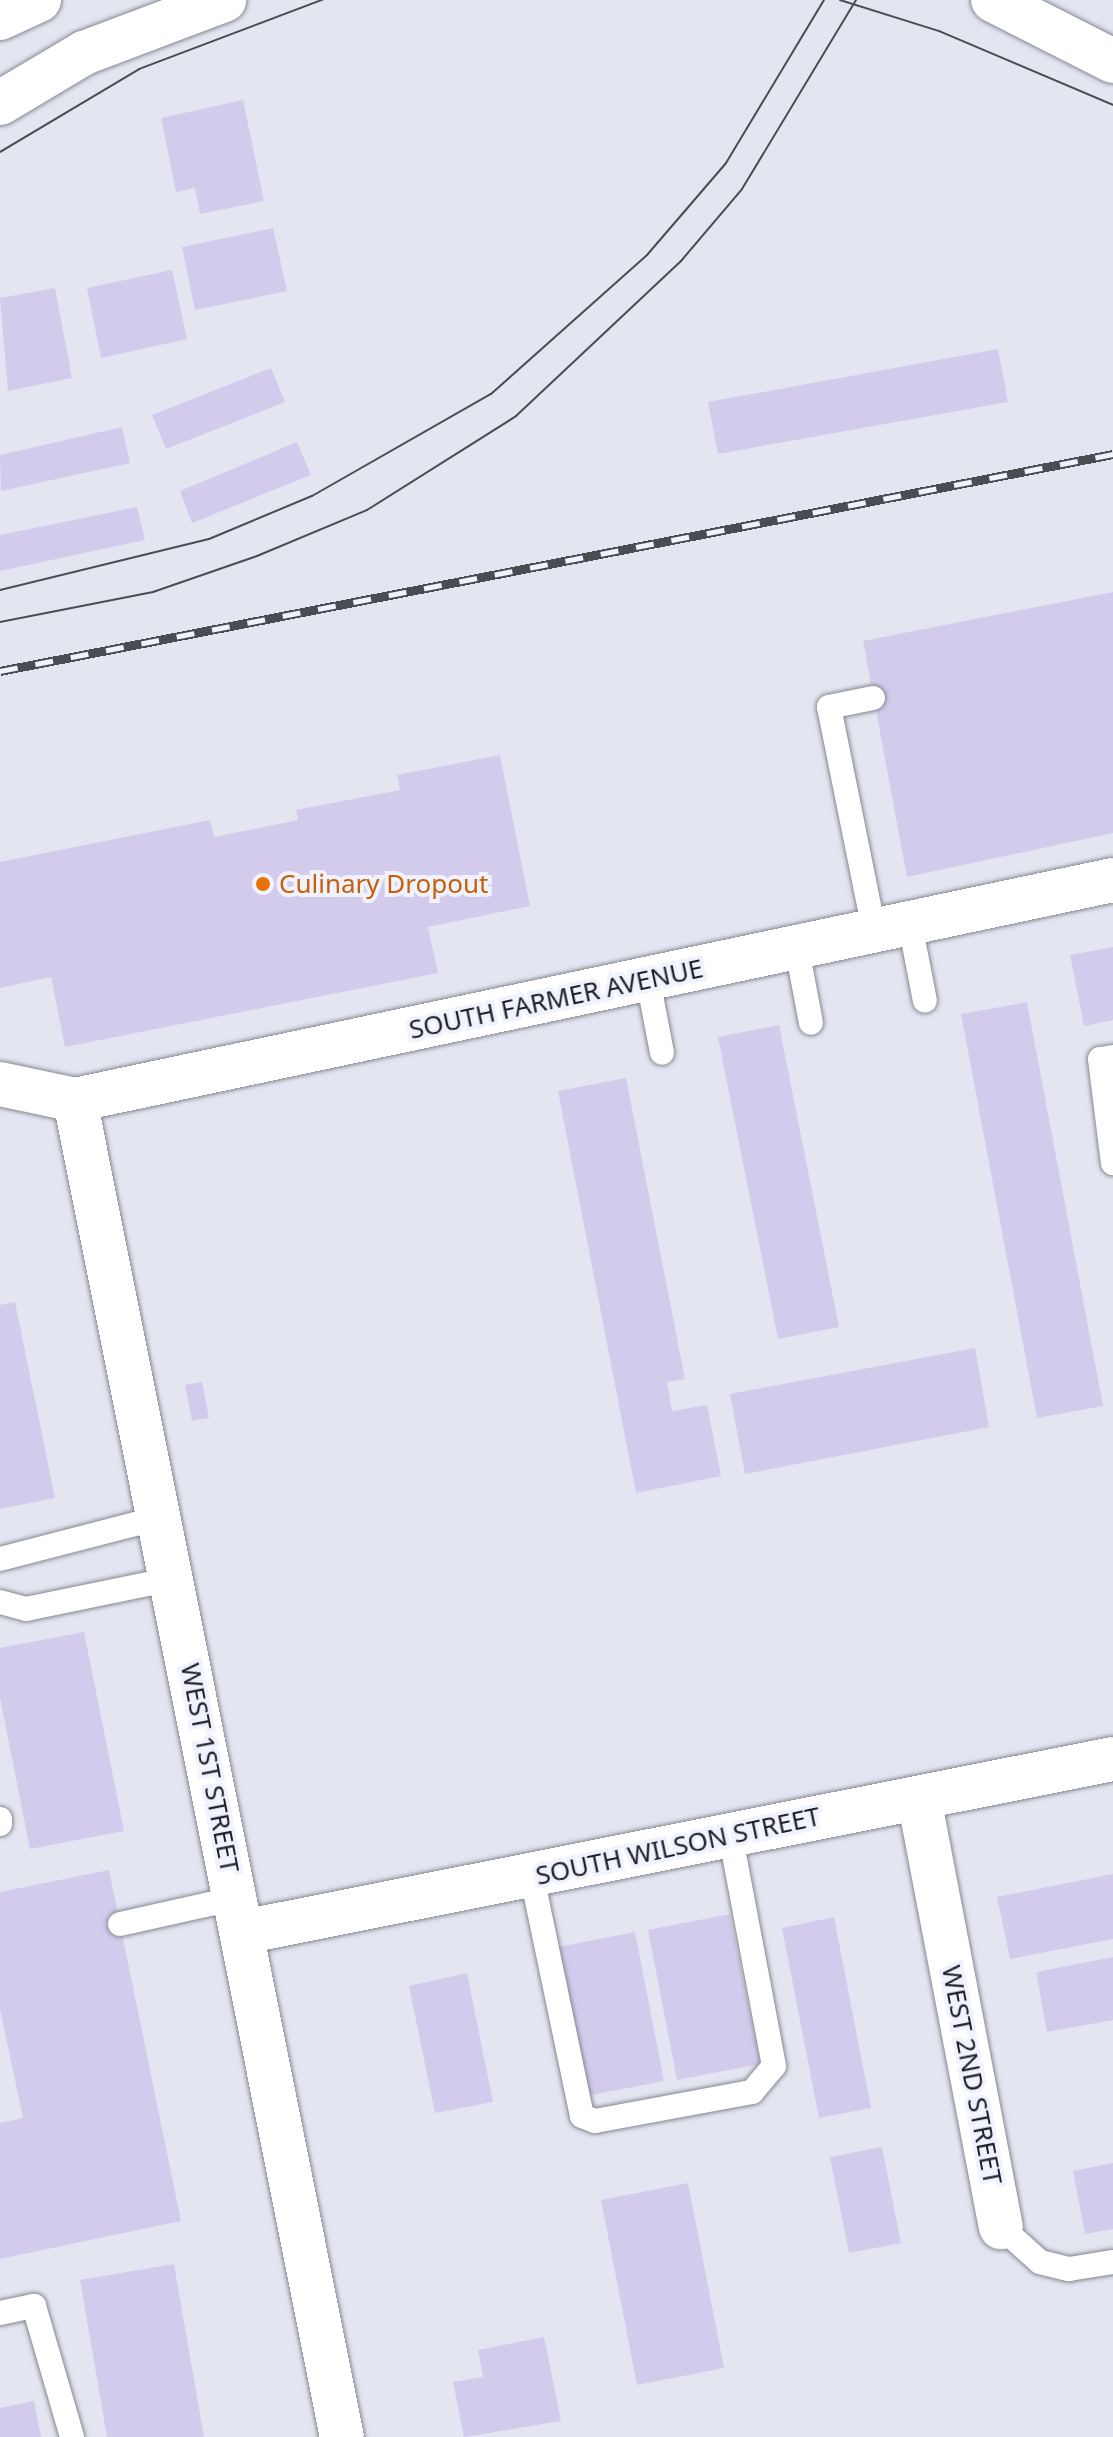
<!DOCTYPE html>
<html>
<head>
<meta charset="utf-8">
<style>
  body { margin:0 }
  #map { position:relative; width:1113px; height:2437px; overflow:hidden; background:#e3e6f1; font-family:"Noto Sans",sans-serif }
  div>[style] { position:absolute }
  .building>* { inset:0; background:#d3cbec }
  .roads { filter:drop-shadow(0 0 2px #868892) drop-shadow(0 0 2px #868892) }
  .lane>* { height:24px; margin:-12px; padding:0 12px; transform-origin:12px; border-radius:12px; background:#fff }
  .street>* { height:44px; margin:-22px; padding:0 22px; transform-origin:22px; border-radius:22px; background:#fff }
  .secondary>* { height:44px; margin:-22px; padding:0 22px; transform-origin:22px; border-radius:22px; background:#fff }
  .tram>* { height:2px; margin:-1px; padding:0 1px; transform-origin:1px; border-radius:1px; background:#4b4c52 }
  .rail>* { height:9px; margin-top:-4.5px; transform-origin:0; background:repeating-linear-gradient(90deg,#f0f3ff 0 18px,#4b4c52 0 36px); box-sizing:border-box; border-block:2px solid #4b4c52 }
  .dots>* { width:22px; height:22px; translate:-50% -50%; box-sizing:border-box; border:4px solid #f0f3ff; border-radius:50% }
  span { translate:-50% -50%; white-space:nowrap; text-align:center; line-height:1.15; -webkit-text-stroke:8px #f0f3ff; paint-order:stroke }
  .food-label { font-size:26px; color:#c56008 }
  .left { translate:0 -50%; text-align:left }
  .street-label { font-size:26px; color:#1e1f23 }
</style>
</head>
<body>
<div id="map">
  <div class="building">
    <i style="clip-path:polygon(243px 100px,264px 201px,200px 214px,195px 188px,176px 192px,161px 118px)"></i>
    <i style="clip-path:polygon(273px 228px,287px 291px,195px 310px,182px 247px)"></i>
    <i style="clip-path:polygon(172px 270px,187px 339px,101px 358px,87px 288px)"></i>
    <i style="clip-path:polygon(55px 288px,72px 378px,8px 391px,0 298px)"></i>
    <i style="clip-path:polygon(998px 349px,1008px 402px,718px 454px,708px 402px)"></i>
    <i style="clip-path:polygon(271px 368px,285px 402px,166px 449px,152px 415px)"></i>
    <i style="clip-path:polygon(122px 427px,130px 463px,1px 491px,0 455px)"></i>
    <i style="clip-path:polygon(297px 442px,311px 475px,192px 523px,180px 491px)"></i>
    <i style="clip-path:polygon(137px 507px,145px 540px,0 571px,0 535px)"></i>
    <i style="clip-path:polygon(1113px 592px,1113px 833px,907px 877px,863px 641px)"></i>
    <i style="clip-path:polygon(500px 755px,530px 906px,428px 927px,438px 973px,65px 1047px,51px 977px,0 988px,0 862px,210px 820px,214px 837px,298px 820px,296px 810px,400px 790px,397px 775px)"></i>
    <i style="clip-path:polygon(1113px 947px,1113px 1020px,1084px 1026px,1070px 955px)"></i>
    <i style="clip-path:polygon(1027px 1002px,1103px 1406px,1037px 1418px,961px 1014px)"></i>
    <i style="clip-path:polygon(779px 1025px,839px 1327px,778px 1339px,718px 1037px)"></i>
    <i style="clip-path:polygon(626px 1078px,685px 1379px,667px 1382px,672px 1411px,707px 1405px,721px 1476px,636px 1493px,558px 1091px)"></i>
    <i style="clip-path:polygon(15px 1302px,55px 1498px,0 1509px,0 1305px)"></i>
    <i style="clip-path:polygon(975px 1348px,989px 1427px,745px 1474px,730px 1394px)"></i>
    <i style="clip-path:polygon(202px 1382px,209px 1418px,192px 1421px,185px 1385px)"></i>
    <i style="clip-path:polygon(84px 1632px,124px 1831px,30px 1849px,0 1698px,0 1648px)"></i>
    <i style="clip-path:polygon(109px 1870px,181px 2221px,0 2259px,0 2123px,23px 2118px,0 2009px,0 1892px)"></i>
    <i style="clip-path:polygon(1113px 1874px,1113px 1939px,1010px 1959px,997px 1897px)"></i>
    <i style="clip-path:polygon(730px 1914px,760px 2064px,677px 2080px,648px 1930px)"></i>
    <i style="clip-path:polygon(834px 1917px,871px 2108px,819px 2118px,782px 1928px)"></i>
    <i style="clip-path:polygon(635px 1932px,664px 2081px,581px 2097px,553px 1948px)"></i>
    <i style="clip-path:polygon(1113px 1957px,1113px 2020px,1047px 2032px,1036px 1972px)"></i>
    <i style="clip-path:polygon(467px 1973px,493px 2102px,435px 2113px,409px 1986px)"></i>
    <i style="clip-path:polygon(882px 2147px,901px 2243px,849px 2253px,830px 2157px)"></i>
    <i style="clip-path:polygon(1113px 2163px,1113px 2229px,1085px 2234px,1073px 2171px)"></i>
    <i style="clip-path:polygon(688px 2183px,724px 2368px,637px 2385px,601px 2200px)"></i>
    <i style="clip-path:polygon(174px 2264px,204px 2437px,107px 2437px,80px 2280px)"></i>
    <i style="clip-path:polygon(544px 2337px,561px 2421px,464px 2437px,453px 2382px,483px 2377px,478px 2350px)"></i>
    <i style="clip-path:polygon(34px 2401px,41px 2437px,0 2437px,0 2408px)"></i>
  </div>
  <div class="roads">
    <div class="lane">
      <i style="left:873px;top:698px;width:45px;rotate:168.4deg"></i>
      <i style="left:829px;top:707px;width:228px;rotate:78.6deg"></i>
      <i style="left:910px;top:924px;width:78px;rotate:79deg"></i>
      <i style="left:797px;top:949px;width:75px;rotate:79.3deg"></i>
      <i style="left:648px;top:980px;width:74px;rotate:79.1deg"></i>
      <i style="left:1113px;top:1057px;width:13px;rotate:171deg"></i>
      <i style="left:1100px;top:1059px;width:105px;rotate:82.9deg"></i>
      <i style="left:0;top:1559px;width:164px;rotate:-14.5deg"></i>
      <i style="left:0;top:1602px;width:27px;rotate:15deg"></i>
      <i style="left:26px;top:1609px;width:149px;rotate:-11.6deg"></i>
      <i style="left:0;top:1819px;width:5px;rotate:90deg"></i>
      <i style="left:532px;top:1877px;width:244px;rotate:78.2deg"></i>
      <i style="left:582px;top:2116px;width:14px;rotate:21deg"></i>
      <i style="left:595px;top:2121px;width:160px;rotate:-10.5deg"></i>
      <i style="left:752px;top:2092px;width:34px;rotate:-50deg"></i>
      <i style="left:774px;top:2066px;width:236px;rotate:-100.7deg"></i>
      <i style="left:120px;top:1924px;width:119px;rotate:-12.6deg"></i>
      <i style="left:1001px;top:2227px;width:52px;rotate:41.9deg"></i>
      <i style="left:1040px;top:2262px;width:30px;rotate:14deg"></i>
      <i style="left:1069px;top:2269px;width:45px;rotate:-9deg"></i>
      <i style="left:0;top:2313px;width:35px;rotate:-12deg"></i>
      <i style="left:34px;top:2306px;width:136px;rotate:73.8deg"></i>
    </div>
    <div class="street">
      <i style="left:75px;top:1100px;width:1061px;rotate:-11.97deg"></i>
      <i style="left:919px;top:1798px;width:437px;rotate:79.2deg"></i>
      <i style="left:243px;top:1932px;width:887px;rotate:-11.25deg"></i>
    </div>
    <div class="secondary">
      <i style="left:993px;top:0;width:135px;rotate:26.9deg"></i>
      <i style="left:0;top:18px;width:43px;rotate:-24.8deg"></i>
      <i style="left:0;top:103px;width:98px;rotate:-30.8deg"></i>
      <i style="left:84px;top:53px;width:150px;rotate:-20.7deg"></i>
      <i style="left:0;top:1084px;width:77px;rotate:12deg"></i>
      <i style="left:75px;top:1100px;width:1363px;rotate:78.71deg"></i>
    </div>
  </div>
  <div class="tram">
    <i style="left:840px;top:0;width:104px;rotate:17.4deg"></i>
    <i style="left:939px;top:31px;width:189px;rotate:23deg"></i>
    <i style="left:0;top:152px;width:162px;rotate:-30.8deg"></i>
    <i style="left:139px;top:69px;width:196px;rotate:-20.7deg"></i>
    <i style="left:0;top:590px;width:215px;rotate:-13.7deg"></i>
    <i style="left:209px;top:539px;width:112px;rotate:-22.7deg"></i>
    <i style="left:312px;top:496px;width:206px;rotate:-29.7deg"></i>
    <i style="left:491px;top:394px;width:209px;rotate:-41.7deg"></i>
    <i style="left:647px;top:255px;width:121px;rotate:-49.3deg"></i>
    <i style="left:726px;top:163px;width:190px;rotate:-59deg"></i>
    <i style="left:0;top:622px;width:156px;rotate:-11.1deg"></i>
    <i style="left:153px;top:592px;width:110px;rotate:-19.1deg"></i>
    <i style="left:257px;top:556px;width:119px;rotate:-22.7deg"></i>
    <i style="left:367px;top:510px;width:176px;rotate:-32.2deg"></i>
    <i style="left:516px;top:416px;width:226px;rotate:-43.2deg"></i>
    <i style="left:681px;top:261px;width:94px;rotate:-49.7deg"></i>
    <i style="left:742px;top:189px;width:221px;rotate:-58.9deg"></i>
  </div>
  <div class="rail">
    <i style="left:0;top:671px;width:1134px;rotate:-11.03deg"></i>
  </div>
  <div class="dots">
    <i style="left:263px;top:884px;background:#e8710a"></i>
  </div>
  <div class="food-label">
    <span class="left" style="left:279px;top:884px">Culinary Dropout</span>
  </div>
  <div class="street-label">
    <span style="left:556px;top:999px;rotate:-12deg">SOUTH FARMER AVENUE</span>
    <span style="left:210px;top:1768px;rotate:79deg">WEST 1ST STREET</span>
    <span style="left:678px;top:1846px;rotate:-12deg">SOUTH WILSON STREET</span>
    <span style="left:972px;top:2075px;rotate:79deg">WEST 2ND STREET</span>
  </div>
</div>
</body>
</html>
